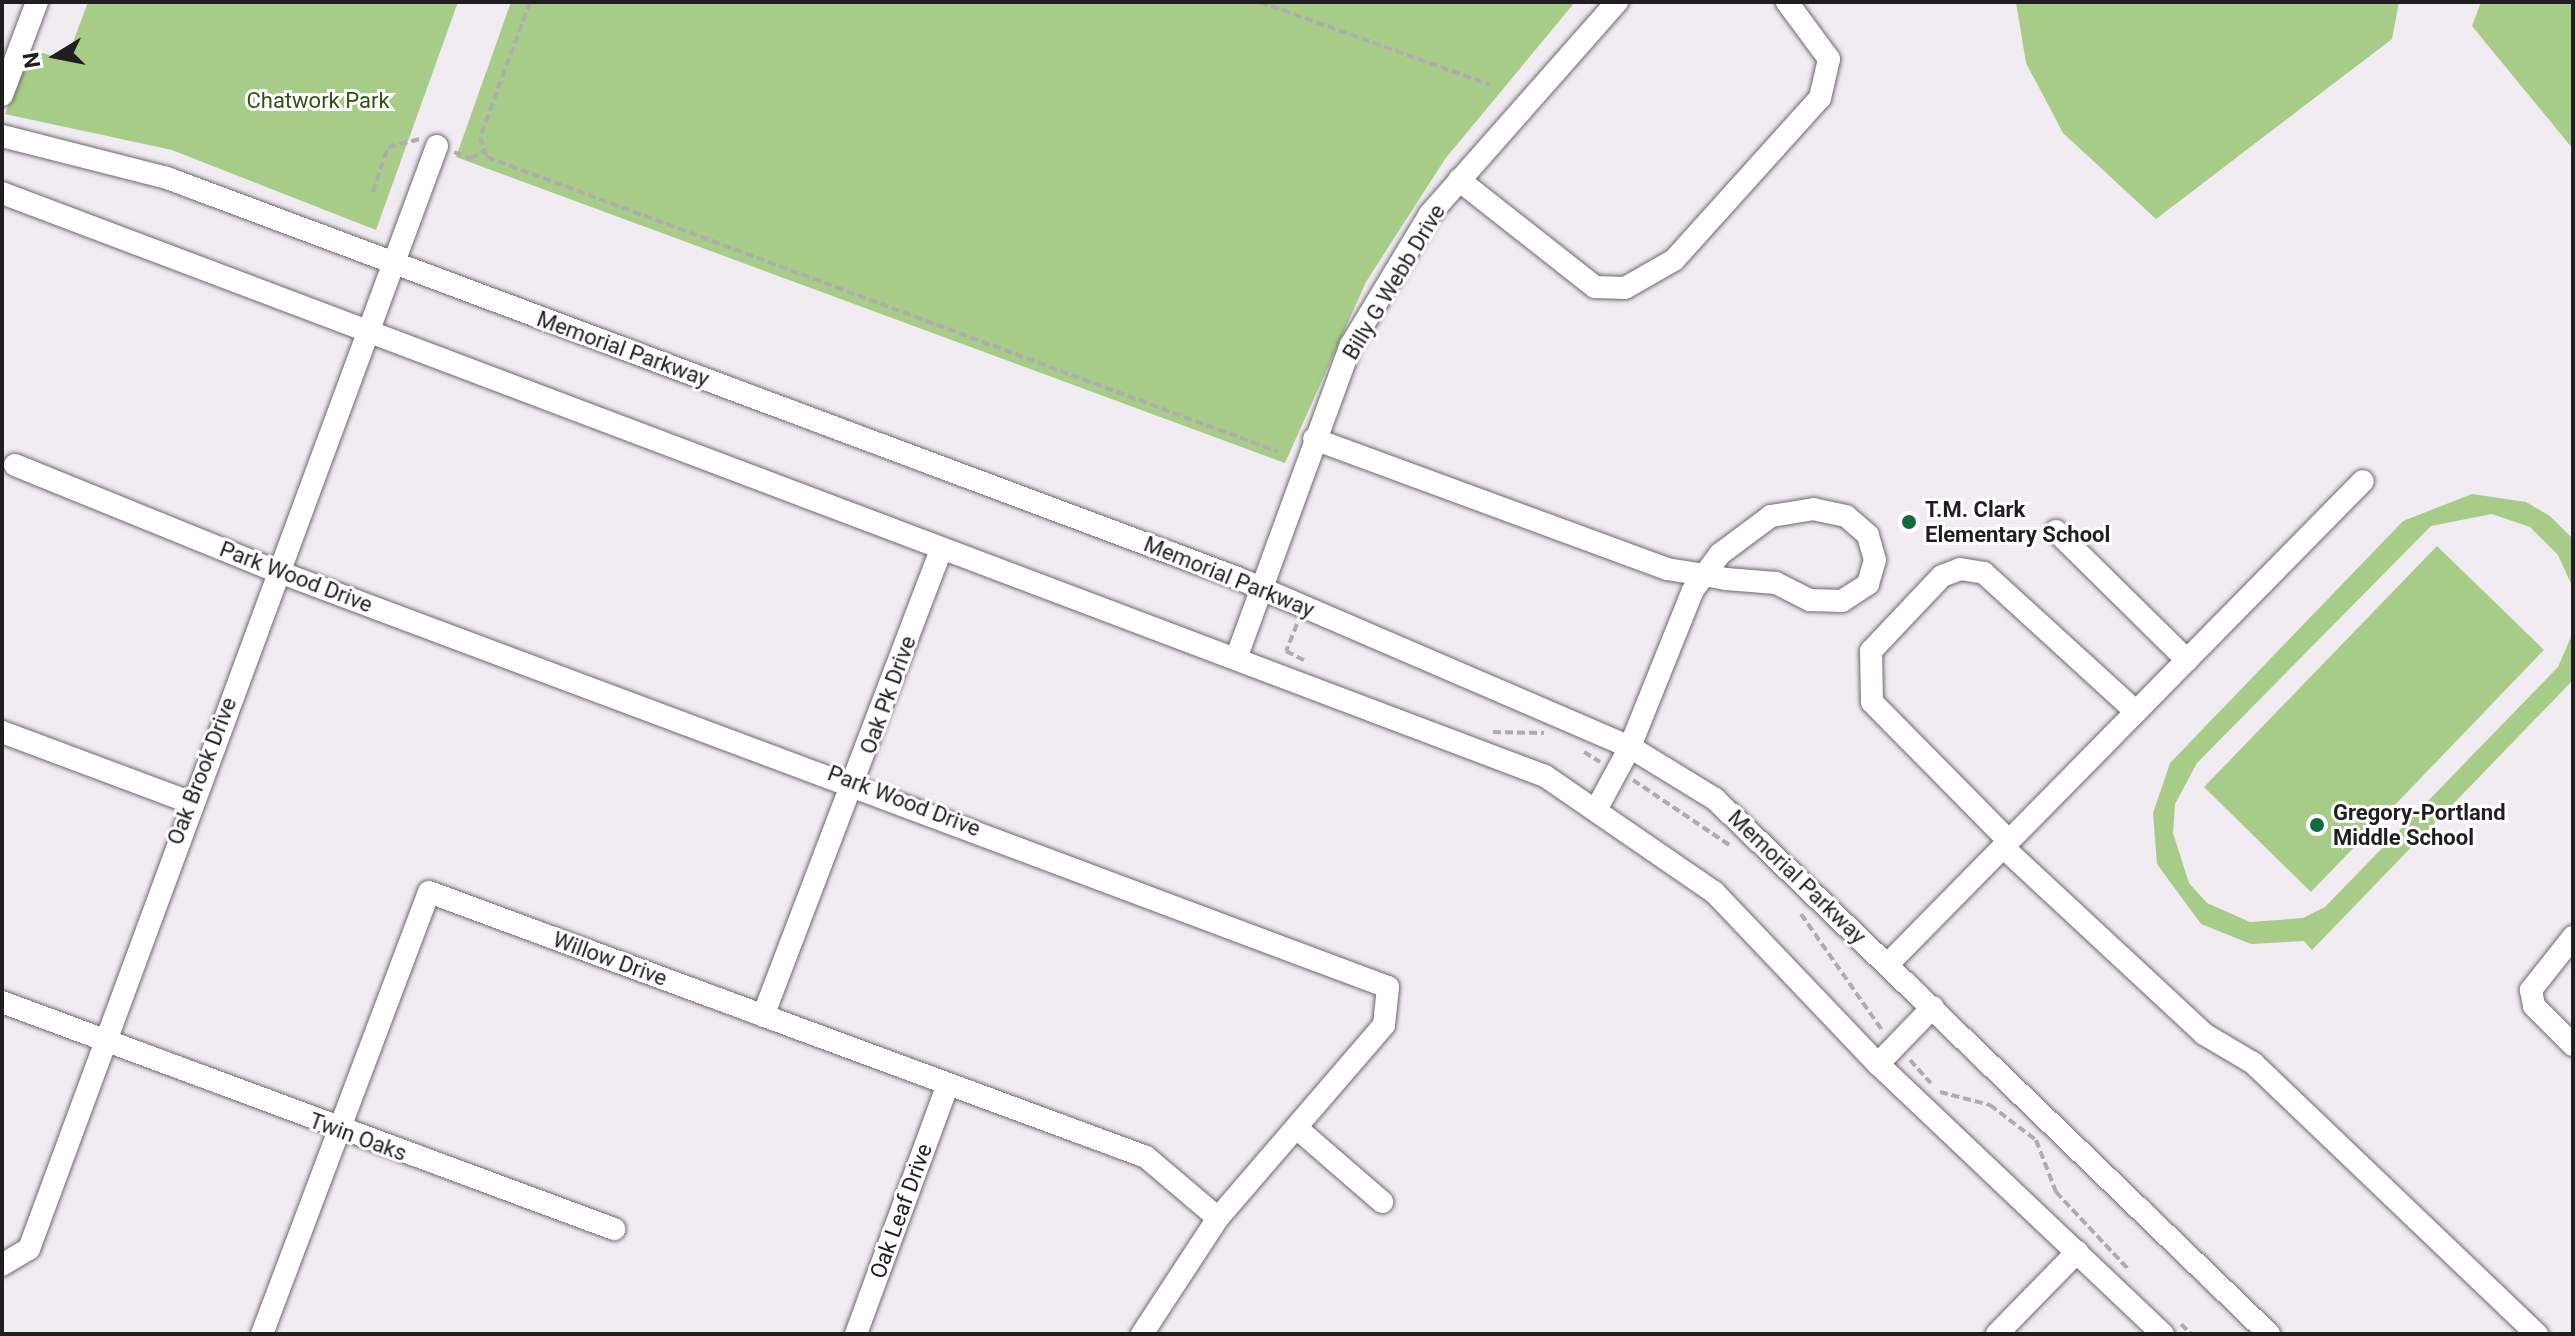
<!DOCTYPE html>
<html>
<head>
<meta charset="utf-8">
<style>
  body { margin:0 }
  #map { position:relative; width:2575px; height:1336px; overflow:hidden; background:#f1ebf2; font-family:Roboto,sans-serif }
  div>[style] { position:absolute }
  .green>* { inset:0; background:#a7cc87 }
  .path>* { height:4px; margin-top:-2px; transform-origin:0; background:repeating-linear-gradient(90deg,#afabb0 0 8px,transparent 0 12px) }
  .roads { filter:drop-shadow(0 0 2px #6d696e) drop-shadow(0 0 2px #6d696e) }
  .minor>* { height:22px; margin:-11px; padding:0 11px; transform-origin:11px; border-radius:11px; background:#fff }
  .dots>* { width:22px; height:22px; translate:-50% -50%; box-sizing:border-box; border:4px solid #fff; border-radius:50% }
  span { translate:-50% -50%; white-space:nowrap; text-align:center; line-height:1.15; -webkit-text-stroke:6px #fff; paint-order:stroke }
  .park-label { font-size:22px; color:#345013 }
  .street-label { font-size:22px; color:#201e21 }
  .poi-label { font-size:22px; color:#201e21; font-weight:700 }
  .left { translate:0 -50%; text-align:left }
  .frame { position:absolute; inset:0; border:4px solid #201e21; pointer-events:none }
  .north { position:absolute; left:16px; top:16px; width:80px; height:80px; -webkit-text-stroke:6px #fff; paint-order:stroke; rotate:260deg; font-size:22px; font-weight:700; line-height:32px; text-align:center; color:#201e21 }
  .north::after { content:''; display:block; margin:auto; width:28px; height:36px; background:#201e21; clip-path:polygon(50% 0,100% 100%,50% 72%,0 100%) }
</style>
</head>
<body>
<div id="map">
  <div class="green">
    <i style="clip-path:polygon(88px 2px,458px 2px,376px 230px,172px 150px,5px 114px,30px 48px,66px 61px)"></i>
    <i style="clip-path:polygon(511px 2px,1575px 2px,1445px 159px,1366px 282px,1285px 463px,456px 157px)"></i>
    <i style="clip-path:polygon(2016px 2px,2399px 2px,2392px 39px,2156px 219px,2063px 133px,2026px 63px)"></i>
    <i style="clip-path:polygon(2481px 2px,2573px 2px,2573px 149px,2472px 26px)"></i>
    <i style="clip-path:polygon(2472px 494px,2526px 502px,2550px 516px,2573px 539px,2573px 588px,2558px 555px,2530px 527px,2492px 514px,2431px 526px,2197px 763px,2175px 804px,2173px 833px,2189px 883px,2207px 903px,2250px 922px,2303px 918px,2325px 907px,2558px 667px,2573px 632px,2573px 680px,2312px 950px,2304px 941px,2251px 944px,2201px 924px,2157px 864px,2153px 813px,2170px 763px,2403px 521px)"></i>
    <i style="clip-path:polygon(2437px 546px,2544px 650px,2311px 892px,2204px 787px)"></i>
  </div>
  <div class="path">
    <i style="left:530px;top:2px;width:144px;rotate:110.3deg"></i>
    <i style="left:480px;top:137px;width:21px;rotate:71deg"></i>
    <i style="left:487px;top:157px;width:844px;rotate:20.45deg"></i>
    <i style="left:1260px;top:2px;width:245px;rotate:19.8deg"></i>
    <i style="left:454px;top:152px;width:17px;rotate:21deg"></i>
    <i style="left:470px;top:158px;width:17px;rotate:-25deg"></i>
    <i style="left:373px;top:192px;width:47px;rotate:-71.6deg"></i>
    <i style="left:388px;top:147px;width:33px;rotate:-14deg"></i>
    <i style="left:1297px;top:624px;width:29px;rotate:112deg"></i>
    <i style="left:1286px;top:651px;width:22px;rotate:27deg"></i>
    <i style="left:1493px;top:732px;width:51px;rotate:1.1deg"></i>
    <i style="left:1584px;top:752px;width:19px;rotate:32deg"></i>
    <i style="left:1633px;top:780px;width:118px;rotate:34deg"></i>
    <i style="left:1801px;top:914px;width:141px;rotate:55.1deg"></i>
    <i style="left:1910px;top:1060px;width:31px;rotate:48deg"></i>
    <i style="left:1940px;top:1092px;width:52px;rotate:14.6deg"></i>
    <i style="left:1990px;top:1105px;width:58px;rotate:37.3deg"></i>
    <i style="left:2036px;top:1140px;width:56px;rotate:69deg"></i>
    <i style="left:2056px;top:1192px;width:105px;rotate:46.9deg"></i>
    <i style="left:2181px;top:1324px;width:14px;rotate:45deg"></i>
  </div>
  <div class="roads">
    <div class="minor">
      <i style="left:2px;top:95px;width:99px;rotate:-69.4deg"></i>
      <i style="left:2px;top:136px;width:170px;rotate:14.3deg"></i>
      <i style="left:167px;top:178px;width:1140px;rotate:20.49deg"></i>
      <i style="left:1235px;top:577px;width:430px;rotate:23.3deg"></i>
      <i style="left:1630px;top:747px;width:100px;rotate:31.5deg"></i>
      <i style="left:1715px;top:799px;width:770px;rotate:44deg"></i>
      <i style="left:1459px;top:180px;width:173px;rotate:38.2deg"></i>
      <i style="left:1595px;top:287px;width:30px;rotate:2deg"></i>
      <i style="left:1625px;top:288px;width:56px;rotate:-29.7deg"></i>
      <i style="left:1674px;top:260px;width:218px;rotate:-48deg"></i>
      <i style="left:1820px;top:98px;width:40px;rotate:-77deg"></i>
      <i style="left:1829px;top:59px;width:71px;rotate:-126.4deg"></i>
      <i style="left:2px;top:193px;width:1649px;rotate:20.7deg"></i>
      <i style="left:1545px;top:776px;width:205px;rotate:34.5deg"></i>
      <i style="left:1714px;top:892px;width:238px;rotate:46.4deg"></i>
      <i style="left:1878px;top:1064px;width:393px;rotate:43.5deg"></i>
      <i style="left:1314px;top:439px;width:376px;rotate:20.2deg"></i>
      <i style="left:1667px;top:569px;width:37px;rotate:9deg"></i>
      <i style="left:1704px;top:575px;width:22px;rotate:10deg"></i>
      <i style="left:1726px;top:579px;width:50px;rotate:4.6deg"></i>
      <i style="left:1776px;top:583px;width:38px;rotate:27deg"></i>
      <i style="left:1810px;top:600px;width:32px;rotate:2deg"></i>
      <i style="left:1842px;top:601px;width:31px;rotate:-33deg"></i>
      <i style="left:1868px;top:584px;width:25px;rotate:-74deg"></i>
      <i style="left:1875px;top:560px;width:26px;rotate:-106deg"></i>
      <i style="left:1868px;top:535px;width:29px;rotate:-139deg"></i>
      <i style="left:1846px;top:516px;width:33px;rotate:-168deg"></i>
      <i style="left:1814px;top:509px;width:44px;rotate:170.8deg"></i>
      <i style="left:1771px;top:516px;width:64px;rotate:143.3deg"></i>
      <i style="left:1720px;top:554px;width:26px;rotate:127deg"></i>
      <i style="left:1704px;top:575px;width:19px;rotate:126deg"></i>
      <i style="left:1693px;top:590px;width:169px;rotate:111.9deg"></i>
      <i style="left:1630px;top:747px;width:69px;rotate:118.4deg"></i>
      <i style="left:15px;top:465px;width:285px;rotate:22.1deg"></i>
      <i style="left:279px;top:572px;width:1184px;rotate:20.52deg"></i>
      <i style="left:1388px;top:987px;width:38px;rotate:96deg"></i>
      <i style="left:1384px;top:1025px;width:255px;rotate:130.7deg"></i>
      <i style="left:1218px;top:1218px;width:139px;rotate:123.2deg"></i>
      <i style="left:2056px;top:531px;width:184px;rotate:44.6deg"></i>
      <i style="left:1237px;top:656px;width:331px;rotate:-69.9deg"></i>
      <i style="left:1351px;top:345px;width:153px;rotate:-58.9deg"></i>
      <i style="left:1430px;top:214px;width:283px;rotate:-48.6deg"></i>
      <i style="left:2px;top:732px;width:200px;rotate:20.5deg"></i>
      <i style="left:2009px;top:841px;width:195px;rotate:-134.6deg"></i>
      <i style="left:1872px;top:702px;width:51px;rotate:-91.1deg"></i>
      <i style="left:1871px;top:651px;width:103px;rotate:-46.6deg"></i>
      <i style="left:1942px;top:576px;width:19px;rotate:-21deg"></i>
      <i style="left:1960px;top:569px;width:24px;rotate:9deg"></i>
      <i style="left:1984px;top:573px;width:206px;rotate:42.4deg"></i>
      <i style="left:2003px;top:847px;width:275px;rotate:42.9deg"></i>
      <i style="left:2204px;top:1034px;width:57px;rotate:30.6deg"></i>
      <i style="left:2253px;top:1063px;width:393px;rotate:43.7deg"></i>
      <i style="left:2573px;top:937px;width:68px;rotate:128.4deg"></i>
      <i style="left:2531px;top:990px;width:16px;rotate:79deg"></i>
      <i style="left:2534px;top:1006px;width:55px;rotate:45deg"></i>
      <i style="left:1888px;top:964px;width:677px;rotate:-45.48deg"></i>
      <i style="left:2px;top:1002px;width:653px;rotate:20.35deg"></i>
      <i style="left:763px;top:1016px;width:498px;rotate:-69.1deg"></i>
      <i style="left:1878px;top:1064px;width:79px;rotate:-46deg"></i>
      <i style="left:1299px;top:1130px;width:110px;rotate:40.9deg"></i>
      <i style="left:2px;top:1265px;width:31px;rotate:-31deg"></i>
      <i style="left:29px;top:1249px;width:1176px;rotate:-69.7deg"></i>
      <i style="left:262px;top:1334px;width:472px;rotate:-69.3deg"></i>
      <i style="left:429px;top:892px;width:764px;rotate:20.28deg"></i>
      <i style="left:1146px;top:1157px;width:94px;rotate:40.3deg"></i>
      <i style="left:856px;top:1334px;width:263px;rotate:-69.8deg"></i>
      <i style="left:1997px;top:1334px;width:115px;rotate:-45.7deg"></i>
    </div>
  </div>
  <div class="dots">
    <i style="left:1909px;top:522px;background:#136a3d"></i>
    <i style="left:2317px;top:825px;background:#136a3d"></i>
  </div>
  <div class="park-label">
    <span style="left:318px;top:101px">Chatwork Park</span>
  </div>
  <div class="street-label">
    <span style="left:1394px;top:282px;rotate:-59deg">Billy G Webb Drive</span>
    <span style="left:623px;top:349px;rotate:20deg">Memorial Parkway</span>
    <span style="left:296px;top:577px;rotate:21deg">Park Wood Drive</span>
    <span style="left:1229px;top:577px;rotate:22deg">Memorial Parkway</span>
    <span style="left:888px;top:695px;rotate:-70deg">Oak Pk Drive</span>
    <span style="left:202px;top:771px;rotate:-69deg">Oak Brook Drive</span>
    <span style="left:904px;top:801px;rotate:21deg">Park Wood Drive</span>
    <span style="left:1797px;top:877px;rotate:44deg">Memorial Parkway</span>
    <span style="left:610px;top:959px;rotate:20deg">Willow Drive</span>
    <span style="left:358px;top:1137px;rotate:20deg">Twin Oaks</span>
    <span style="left:901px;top:1211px;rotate:-70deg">Oak Leaf Drive</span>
  </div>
  <div class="poi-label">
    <span class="left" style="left:1925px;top:522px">T.M. Clark<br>Elementary School</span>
    <span class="left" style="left:2333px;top:825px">Gregory-Portland<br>Middle School</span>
  </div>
  <div class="frame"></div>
  <div class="north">N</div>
</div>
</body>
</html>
